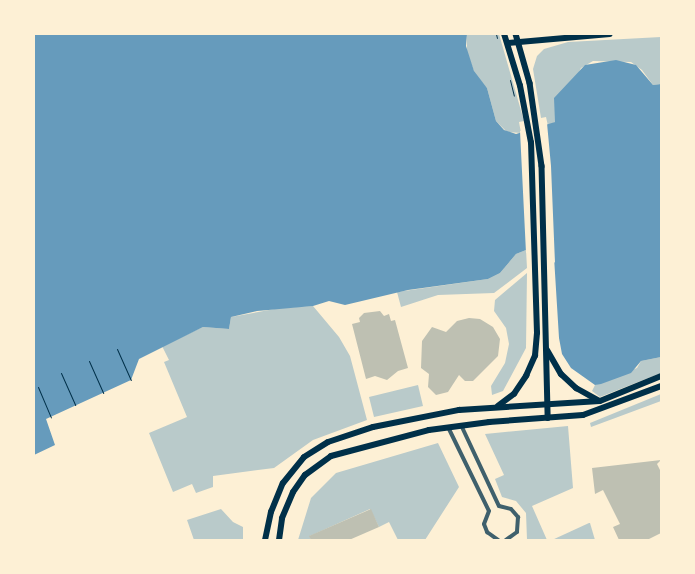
<!DOCTYPE html>
<html>
<head>
<meta charset="utf-8">
<style>
  body { margin:0 }
  #map { position:relative; width:695px; height:574px; overflow:hidden; background:#fdf0d5; font-family:"Fira Sans",sans-serif }
  div>[style] { position:absolute }
  .green>* { inset:0; background:#b9caca }
  .water>* { inset:0; background:#669bbc }
  .pier>* { inset:0; background:#fdf0d5 }
  .building>* { inset:0; background:#bec0b2 }
  .path>* { height:1px; margin:-0.5px; padding:0 0.5px; transform-origin:0.5px; border-radius:0.5px; background:#003049 }
  .minor>* { height:4px; margin:-2px; padding:0 2px; transform-origin:2px; border-radius:2px; background:#3f606c }
  .secondary>* { height:5.5px; margin:-2.75px; padding:0 2.75px; transform-origin:2.75px; border-radius:2.75px; background:#003049 }
  .primary>* { height:6px; margin:-3px; padding:0 3px; transform-origin:3px; border-radius:3px; background:#003049 }
  span { translate:-50% -50%; white-space:nowrap; text-align:center; line-height:1.15; -webkit-text-stroke:5px #fdf0d5; paint-order:stroke }
  .frame { position:absolute; inset:0; border:35px solid #fdf0d5; pointer-events:none }
</style>
</head>
<body>
<div id="map">
  <div class="green">
    <i style="clip-path:polygon(467px 34px,499px 34px,524px 121px,519px 122px,521px 133px,507px 132px,496px 121px,487px 88px,475px 74px,467px 52px)"></i>
    <i style="clip-path:polygon(661px 37px,661px 84px,653px 85px,642px 70px,631px 62px,593px 61px,581px 68px,555px 122px,548px 126px,546px 117px,541px 118px,533px 69px,537px 56px,544px 49px,568px 42px)"></i>
    <i style="clip-path:polygon(526px 250px,527px 268px,494px 293px,438px 295px,401px 307px,397px 292px,488px 279px,500px 273px,516px 254px)"></i>
    <i style="clip-path:polygon(527px 273px,526px 348px,503px 391px,492px 395px,491px 386px,505px 363px,509px 344px,506px 328px,494px 311px,495px 300px)"></i>
    <i style="clip-path:polygon(313px 306px,339px 337px,350px 356px,367px 420px,313px 440px,274px 468px,213px 476px,213px 487px,196px 493px,192px 484px,173px 492px,149px 433px,187px 417px,164px 362px,169px 360px,162px 346px,203px 327px,229px 329px,231px 317px,280px 308px)"></i>
    <i style="clip-path:polygon(661px 357px,661px 373px,600px 397px,592px 391px,595px 385px,637px 368px,641px 361px)"></i>
    <i style="clip-path:polygon(418px 385px,423px 406px,374px 417px,369px 397px)"></i>
    <i style="clip-path:polygon(661px 394px,661px 401px,591px 427px,590px 423px)"></i>
    <i style="clip-path:polygon(568px 426px,573px 488px,532px 506px,547px 540px,527px 540px,526px 513px,516px 501px,502px 497px,495px 479px,504px 475px,485px 434px)"></i>
    <i style="clip-path:polygon(438px 443px,459px 487px,425px 540px,398px 540px,389px 522px,379px 527px,370px 509px,310px 536px,311px 540px,298px 540px,311px 498px,336px 473px)"></i>
    <i style="clip-path:polygon(221px 509px,233px 522px,243px 527px,243px 540px,194px 540px,187px 520px)"></i>
    <i style="clip-path:polygon(590px 523px,595px 540px,552px 540px,589px 523px)"></i>
  </div>
  <div class="water">
    <i style="clip-path:polygon(34px 34px,467px 34px,466px 46px,474px 71px,487px 88px,496px 121px,504px 130px,516px 134px,555px 122px,554px 98px,585px 65px,616px 60px,636px 65px,653px 85px,661px 84px,661px 357px,641px 361px,631px 373px,601px 384px,595px 385px,571px 368px,562px 354px,559px 338px,554px 257px,526px 250px,516px 254px,500px 273px,488px 279px,408px 290px,345px 305px,329px 301px,313px 306px,257px 311px,231px 317px,229px 329px,203px 327px,139px 359px,131px 380px,46px 419px,55px 445px,34px 455px)"></i>
  </div>
  <div class="pier">
    <i style="clip-path:polygon(547px 123px,551px 166px,555px 263px,550px 257px,526px 253px,520px 131px)"></i>
  </div>
  <div class="building">
    <i style="clip-path:polygon(380px 311px,384px 316px,389px 314px,391px 321px,395px 320px,408px 368px,398px 371px,387px 380px,375px 376px,366px 379px,352px 324px,360px 322px,359px 318px,364px 313px)"></i>
    <i style="clip-path:polygon(469px 318px,480px 319px,493px 327px,500px 339px,498px 356px,473px 381px,465px 381px,459px 375px,448px 392px,436px 395px,428px 387px,429px 374px,421px 368px,422px 341px,432px 327px,446px 332px,457px 321px)"></i>
    <i style="clip-path:polygon(661px 460px,657px 464px,661px 472px,661px 533px,647px 540px,619px 540px,613px 527px,620px 524px,603px 490px,595px 494px,592px 468px)"></i>
    <i style="clip-path:polygon(371px 509px,379px 527px,349px 540px,311px 540px,309px 536px)"></i>
  </div>
  <div class="path">
    <i style="left:496px;top:34px;width:4px;rotate:76deg"></i>
    <i style="left:510px;top:80px;width:16px;rotate:76deg"></i>
    <i style="left:117px;top:349px;width:34px;rotate:66deg"></i>
    <i style="left:89px;top:361px;width:35px;rotate:66deg"></i>
    <i style="left:61px;top:373px;width:35px;rotate:66deg"></i>
    <i style="left:38px;top:387px;width:33px;rotate:67deg"></i>
  </div>
  <div class="minor">
    <i style="left:461px;top:425px;width:89px;rotate:64.9deg"></i>
    <i style="left:499px;top:506px;width:12px;rotate:14deg"></i>
    <i style="left:511px;top:509px;width:11px;rotate:49deg"></i>
    <i style="left:518px;top:517px;width:15px;rotate:94deg"></i>
    <i style="left:517px;top:532px;width:14px;rotate:144deg"></i>
    <i style="left:448px;top:427px;width:93px;rotate:64deg"></i>
    <i style="left:489px;top:511px;width:14px;rotate:111deg"></i>
    <i style="left:484px;top:524px;width:9px;rotate:69deg"></i>
    <i style="left:487px;top:532px;width:14px;rotate:36deg"></i>
  </div>
  <div class="secondary">
    <i style="left:516px;top:34px;width:51px;rotate:74.1deg"></i>
    <i style="left:530px;top:83px;width:84px;rotate:81.8deg"></i>
    <i style="left:542px;top:166px;width:252px;rotate:88.6deg"></i>
    <i style="left:508px;top:43px;width:102px;rotate:-5deg"></i>
    <i style="left:498px;top:406px;width:20px;rotate:-37deg"></i>
    <i style="left:514px;top:394px;width:22px;rotate:-56deg"></i>
    <i style="left:526px;top:376px;width:22px;rotate:-66deg"></i>
    <i style="left:535px;top:356px;width:23px;rotate:-85deg"></i>
    <i style="left:537px;top:333px;width:190px;rotate:-91.8deg"></i>
    <i style="left:531px;top:143px;width:58px;rotate:-100.9deg"></i>
    <i style="left:520px;top:86px;width:54px;rotate:-107.1deg"></i>
  </div>
  <div class="primary">
    <i style="left:547px;top:350px;width:28px;rotate:60deg"></i>
    <i style="left:561px;top:374px;width:21px;rotate:43deg"></i>
    <i style="left:576px;top:388px;width:26px;rotate:29deg"></i>
    <i style="left:265px;top:540px;width:29px;rotate:-78deg"></i>
    <i style="left:271px;top:512px;width:31px;rotate:-68deg"></i>
    <i style="left:283px;top:483px;width:33px;rotate:-51deg"></i>
    <i style="left:304px;top:457px;width:28px;rotate:-32deg"></i>
    <i style="left:328px;top:442px;width:47px;rotate:-18.4deg"></i>
    <i style="left:373px;top:427px;width:88px;rotate:-11.2deg"></i>
    <i style="left:459px;top:410px;width:141px;rotate:-3.7deg"></i>
    <i style="left:600px;top:401px;width:66px;rotate:-22.3deg"></i>
    <i style="left:279px;top:540px;width:22px;rotate:-82deg"></i>
    <i style="left:282px;top:518px;width:28px;rotate:-67deg"></i>
    <i style="left:293px;top:492px;width:21px;rotate:-55deg"></i>
    <i style="left:305px;top:475px;width:32px;rotate:-36deg"></i>
    <i style="left:331px;top:456px;width:101px;rotate:-14.9deg"></i>
    <i style="left:429px;top:430px;width:61px;rotate:-7.6deg"></i>
    <i style="left:489px;top:422px;width:94px;rotate:-4.3deg"></i>
    <i style="left:583px;top:415px;width:83px;rotate:-20.4deg"></i>
  </div>
  <div class="frame"></div>
</div>
</body>
</html>
